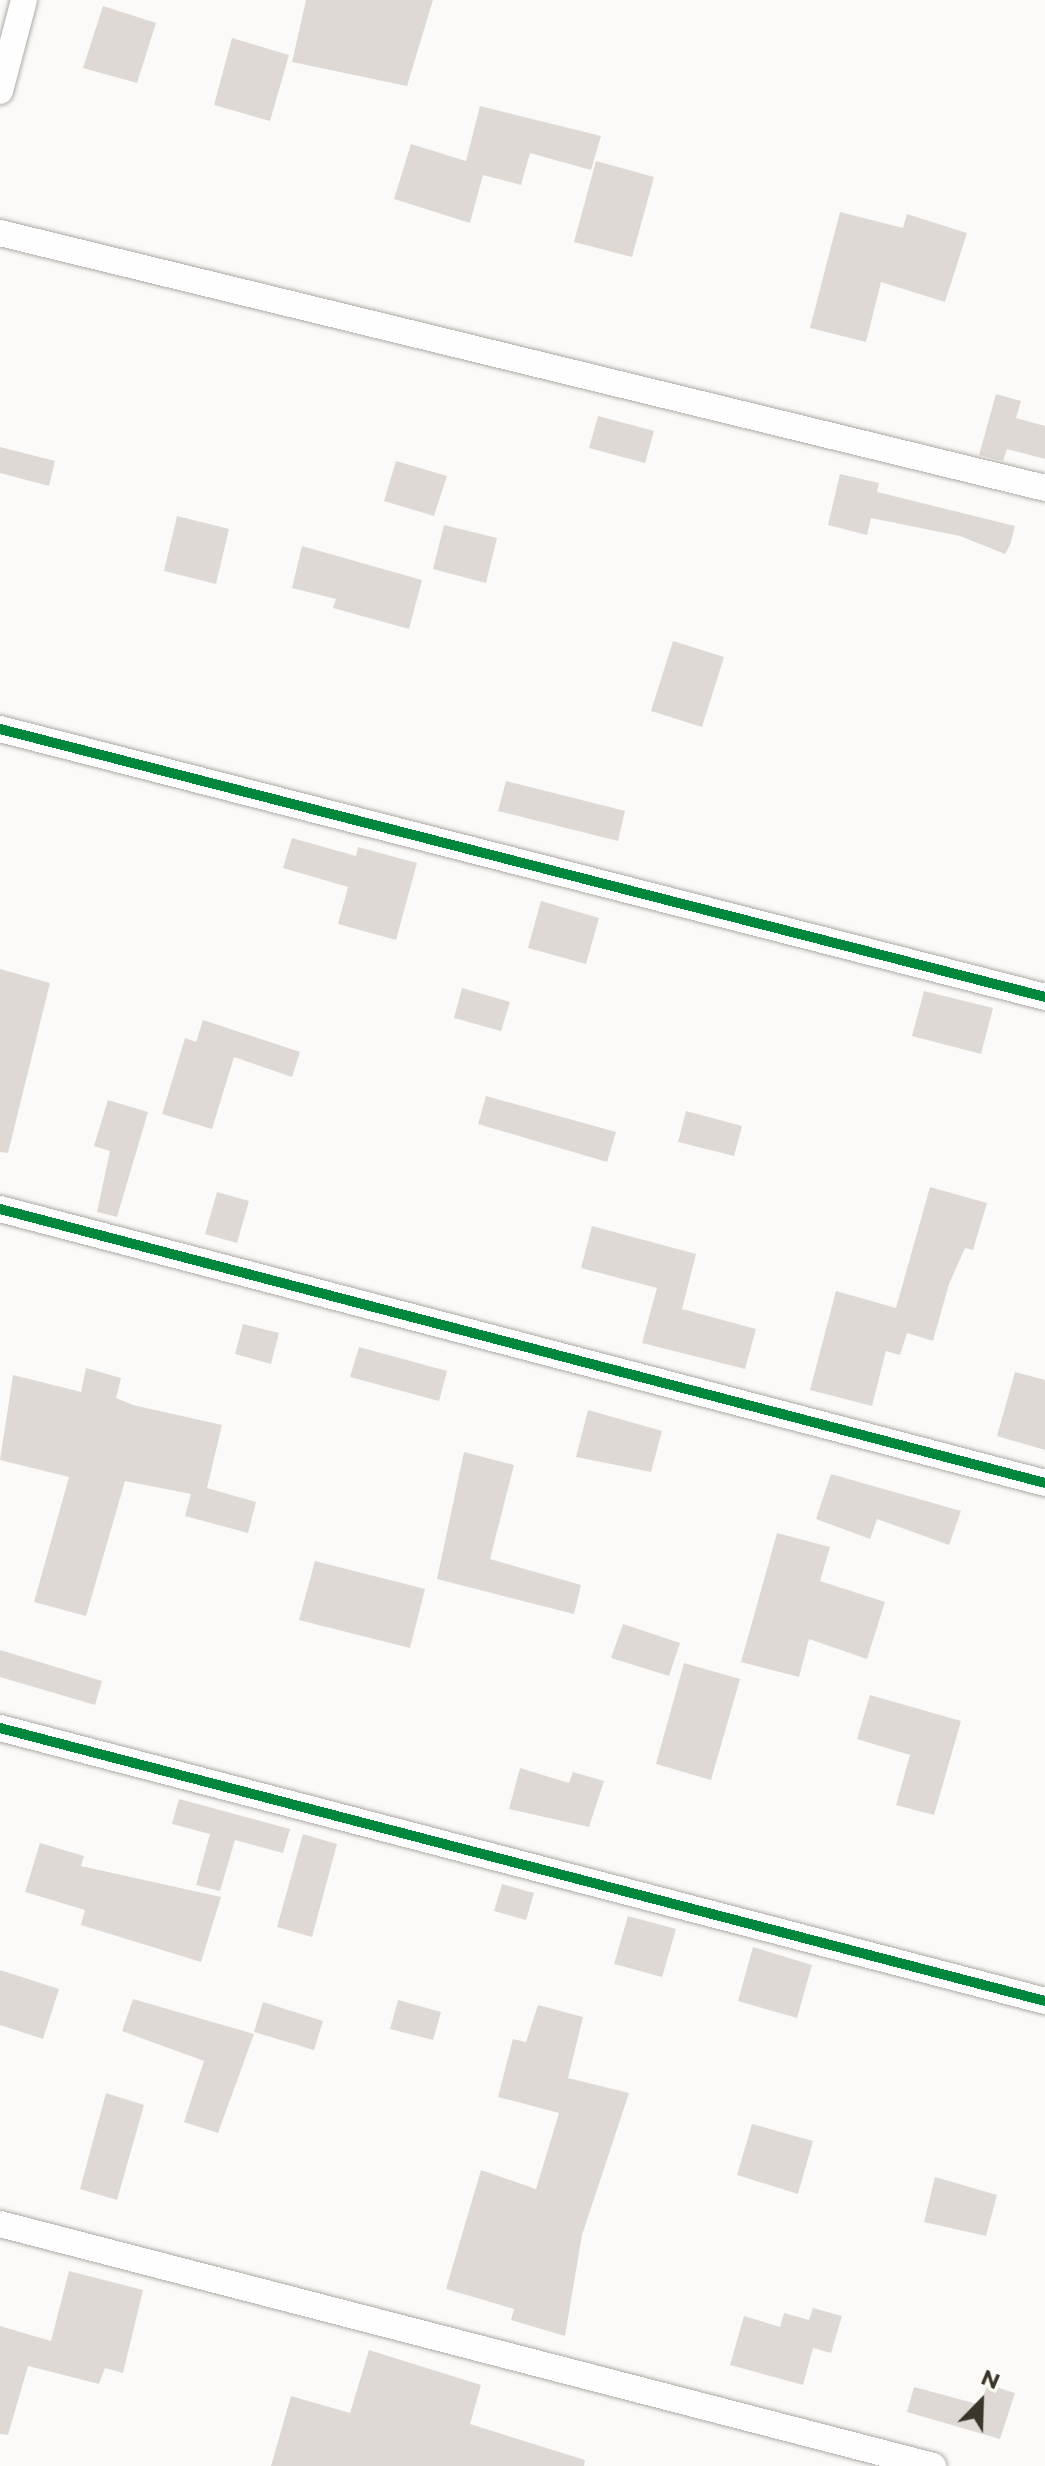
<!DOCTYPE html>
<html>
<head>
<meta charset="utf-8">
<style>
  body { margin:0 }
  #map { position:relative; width:1045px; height:2466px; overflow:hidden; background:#fcfaf8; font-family:Montserrat,sans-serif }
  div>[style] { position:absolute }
  .building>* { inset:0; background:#ded9d5 }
  .roads { filter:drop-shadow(0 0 2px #aeaba6) drop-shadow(0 0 2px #aeaba6) }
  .street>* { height:26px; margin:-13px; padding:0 13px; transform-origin:13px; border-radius:13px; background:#fffefe }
  .cycleway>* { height:10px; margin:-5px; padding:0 5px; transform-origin:5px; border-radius:5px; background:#00873e }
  span { translate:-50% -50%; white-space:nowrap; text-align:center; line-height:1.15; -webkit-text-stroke:8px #fefbf6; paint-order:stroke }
  .north { position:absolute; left:941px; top:2362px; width:80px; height:80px; -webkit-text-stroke:6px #fefbf6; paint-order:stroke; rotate:23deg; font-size:22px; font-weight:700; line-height:32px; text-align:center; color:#3b362c }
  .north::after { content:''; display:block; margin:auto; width:28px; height:36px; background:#3b362c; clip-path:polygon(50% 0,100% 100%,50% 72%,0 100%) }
</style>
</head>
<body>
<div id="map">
  <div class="building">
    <i style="clip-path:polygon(306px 0,433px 0,407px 86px,292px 62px)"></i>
    <i style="clip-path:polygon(103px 6px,156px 23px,137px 83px,83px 68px)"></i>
    <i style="clip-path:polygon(232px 38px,289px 55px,270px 121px,214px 105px)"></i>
    <i style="clip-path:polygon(480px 106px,601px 136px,591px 170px,530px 153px,521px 185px,483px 175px,470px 223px,394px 199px,411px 144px,466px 161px)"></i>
    <i style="clip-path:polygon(596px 161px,654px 177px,632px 257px,574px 242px)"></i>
    <i style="clip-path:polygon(840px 212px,903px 228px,907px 214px,967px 233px,945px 302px,881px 282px,866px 342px,810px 328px)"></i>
    <i style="clip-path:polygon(996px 394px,1021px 401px,1016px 418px,1045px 426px,1045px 459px,1007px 449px,1003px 461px,979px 455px)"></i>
    <i style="clip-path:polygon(598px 416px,654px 431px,645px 463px,589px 448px)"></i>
    <i style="clip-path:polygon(0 447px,55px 461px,49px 486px,0 473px)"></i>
    <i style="clip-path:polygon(396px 461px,447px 476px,434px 516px,384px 501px)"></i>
    <i style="clip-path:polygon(840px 474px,879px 483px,877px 492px,1015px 526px,1010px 545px,1005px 554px,960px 536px,871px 518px,867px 535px,828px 525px)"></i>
    <i style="clip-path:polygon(177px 516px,229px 529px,216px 584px,164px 571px)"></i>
    <i style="clip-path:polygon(444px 525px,497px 538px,486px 583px,433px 569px)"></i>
    <i style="clip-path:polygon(302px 546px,422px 580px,409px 629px,333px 608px,336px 599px,292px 588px)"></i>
    <i style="clip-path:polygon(673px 641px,724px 657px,702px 727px,651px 711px)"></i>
    <i style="clip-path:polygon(506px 781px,625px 811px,618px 841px,498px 811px)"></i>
    <i style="clip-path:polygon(292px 838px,356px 856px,358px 847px,417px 863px,396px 940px,338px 924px,348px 887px,283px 868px)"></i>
    <i style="clip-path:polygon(541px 901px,599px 918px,586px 964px,528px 948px)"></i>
    <i style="clip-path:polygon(0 969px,50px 983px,8px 1153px,0 1152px)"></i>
    <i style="clip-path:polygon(462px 988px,510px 1002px,501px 1031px,454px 1018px)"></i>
    <i style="clip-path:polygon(924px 991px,993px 1008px,981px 1054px,912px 1036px)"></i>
    <i style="clip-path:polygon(203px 1020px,300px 1052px,292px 1077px,234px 1057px,212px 1129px,162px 1114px,185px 1038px,196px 1042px)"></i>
    <i style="clip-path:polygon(486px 1096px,616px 1132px,607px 1162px,478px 1124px)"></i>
    <i style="clip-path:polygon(108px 1100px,148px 1112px,117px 1217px,97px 1212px,110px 1151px,94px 1146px)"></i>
    <i style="clip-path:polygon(686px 1111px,742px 1126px,734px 1156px,678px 1142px)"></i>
    <i style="clip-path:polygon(930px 1187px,987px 1203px,973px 1250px,965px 1248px,949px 1284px,933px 1341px,907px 1333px,900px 1355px,886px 1351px,872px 1406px,810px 1390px,836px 1291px,896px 1308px)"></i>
    <i style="clip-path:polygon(217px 1192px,249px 1201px,237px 1243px,205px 1234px)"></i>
    <i style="clip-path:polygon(592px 1226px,696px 1254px,682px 1309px,756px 1329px,745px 1369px,642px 1343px,657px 1288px,581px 1268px)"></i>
    <i style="clip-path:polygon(243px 1324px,279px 1333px,271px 1364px,235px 1354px)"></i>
    <i style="clip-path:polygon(359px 1347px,447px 1371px,439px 1401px,350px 1377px)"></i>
    <i style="clip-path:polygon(86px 1368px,121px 1378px,116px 1398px,133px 1405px,222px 1425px,207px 1488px,256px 1502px,248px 1533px,185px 1516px,191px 1494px,125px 1481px,86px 1616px,34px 1602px,69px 1477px,0 1460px,13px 1375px,81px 1392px)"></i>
    <i style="clip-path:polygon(1015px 1372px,1045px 1380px,1045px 1450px,997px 1436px)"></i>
    <i style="clip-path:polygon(588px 1410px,662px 1431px,651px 1472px,576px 1457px)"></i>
    <i style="clip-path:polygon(464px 1452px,514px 1465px,490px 1559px,581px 1585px,574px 1614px,437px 1579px)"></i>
    <i style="clip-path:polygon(831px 1474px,961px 1511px,949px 1545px,877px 1519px,870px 1539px,816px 1519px)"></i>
    <i style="clip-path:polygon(777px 1533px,830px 1547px,820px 1581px,885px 1602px,867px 1659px,809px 1639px,799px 1677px,741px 1662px)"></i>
    <i style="clip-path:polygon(315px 1561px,425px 1589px,410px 1648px,299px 1620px)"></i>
    <i style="clip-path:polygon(623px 1624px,680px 1643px,669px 1676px,611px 1658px)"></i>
    <i style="clip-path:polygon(0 1650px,102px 1681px,95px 1705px,0 1677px)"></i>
    <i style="clip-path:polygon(684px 1663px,740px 1679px,711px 1780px,656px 1764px)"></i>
    <i style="clip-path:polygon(870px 1695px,961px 1721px,934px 1815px,896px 1805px,910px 1755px,857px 1739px)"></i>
    <i style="clip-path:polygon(520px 1768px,569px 1783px,573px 1772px,604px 1781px,589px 1827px,509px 1809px)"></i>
    <i style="clip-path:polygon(179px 1799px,290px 1829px,283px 1853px,235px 1840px,220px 1891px,196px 1885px,210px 1834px,172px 1824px)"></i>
    <i style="clip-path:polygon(303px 1834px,337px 1844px,312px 1937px,277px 1927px)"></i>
    <i style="clip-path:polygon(40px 1843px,84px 1856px,81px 1866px,221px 1897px,201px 1962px,81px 1925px,85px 1910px,25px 1892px)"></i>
    <i style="clip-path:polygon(502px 1884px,534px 1893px,526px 1920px,494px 1911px)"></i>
    <i style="clip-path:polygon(628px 1916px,676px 1929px,662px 1977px,614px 1964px)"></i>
    <i style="clip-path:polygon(753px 1947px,812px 1965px,797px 2018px,738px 2001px)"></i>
    <i style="clip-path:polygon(0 1970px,59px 1989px,43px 2039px,0 2025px)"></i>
    <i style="clip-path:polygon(133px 1999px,254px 2034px,218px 2133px,184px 2122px,204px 2061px,122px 2031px)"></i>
    <i style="clip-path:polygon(398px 2000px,441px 2012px,433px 2040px,390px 2029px)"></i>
    <i style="clip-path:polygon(263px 2002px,323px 2021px,314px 2050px,254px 2032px)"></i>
    <i style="clip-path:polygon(538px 2005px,583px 2017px,568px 2078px,629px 2093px,582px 2235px,565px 2336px,511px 2320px,514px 2309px,446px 2289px,481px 2170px,536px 2189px,559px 2113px,498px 2097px,513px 2039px,526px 2042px)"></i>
    <i style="clip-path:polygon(106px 2093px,144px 2105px,117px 2200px,80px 2189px)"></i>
    <i style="clip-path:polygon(752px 2124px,813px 2141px,798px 2194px,737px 2175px)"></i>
    <i style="clip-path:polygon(935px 2177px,997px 2195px,986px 2236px,924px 2222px)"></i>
    <i style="clip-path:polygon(69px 2271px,143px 2290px,123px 2373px,105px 2368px,99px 2384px,28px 2366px,8px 2435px,0 2434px,0 2326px,51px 2341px)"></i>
    <i style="clip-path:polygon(813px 2308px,842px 2316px,831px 2353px,813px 2348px,803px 2385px,730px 2365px,744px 2316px,780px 2327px,784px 2313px,809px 2320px)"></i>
    <i style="clip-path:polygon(369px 2350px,481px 2385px,470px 2424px,585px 2460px,584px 2466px,271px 2466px,291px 2396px,350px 2413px)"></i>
    <i style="clip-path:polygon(987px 2384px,1015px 2393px,1000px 2439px,907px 2412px,914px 2387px,981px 2405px)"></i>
  </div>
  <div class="roads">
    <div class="street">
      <i style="left:0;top:91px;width:94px;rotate:-75.2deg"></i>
      <i style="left:0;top:233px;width:1076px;rotate:13.71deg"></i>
      <i style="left:0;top:729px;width:1079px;rotate:14.38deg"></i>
      <i style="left:0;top:1209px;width:1080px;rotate:14.69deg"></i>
      <i style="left:0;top:1728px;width:1080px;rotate:14.64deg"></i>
      <i style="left:0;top:2224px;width:964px;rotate:14.54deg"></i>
    </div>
  </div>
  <div class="cycleway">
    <i style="left:0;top:729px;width:1079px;rotate:14.38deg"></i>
    <i style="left:0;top:1209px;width:1080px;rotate:14.69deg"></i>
    <i style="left:0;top:1728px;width:1080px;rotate:14.64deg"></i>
  </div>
  <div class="north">N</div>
</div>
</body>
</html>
